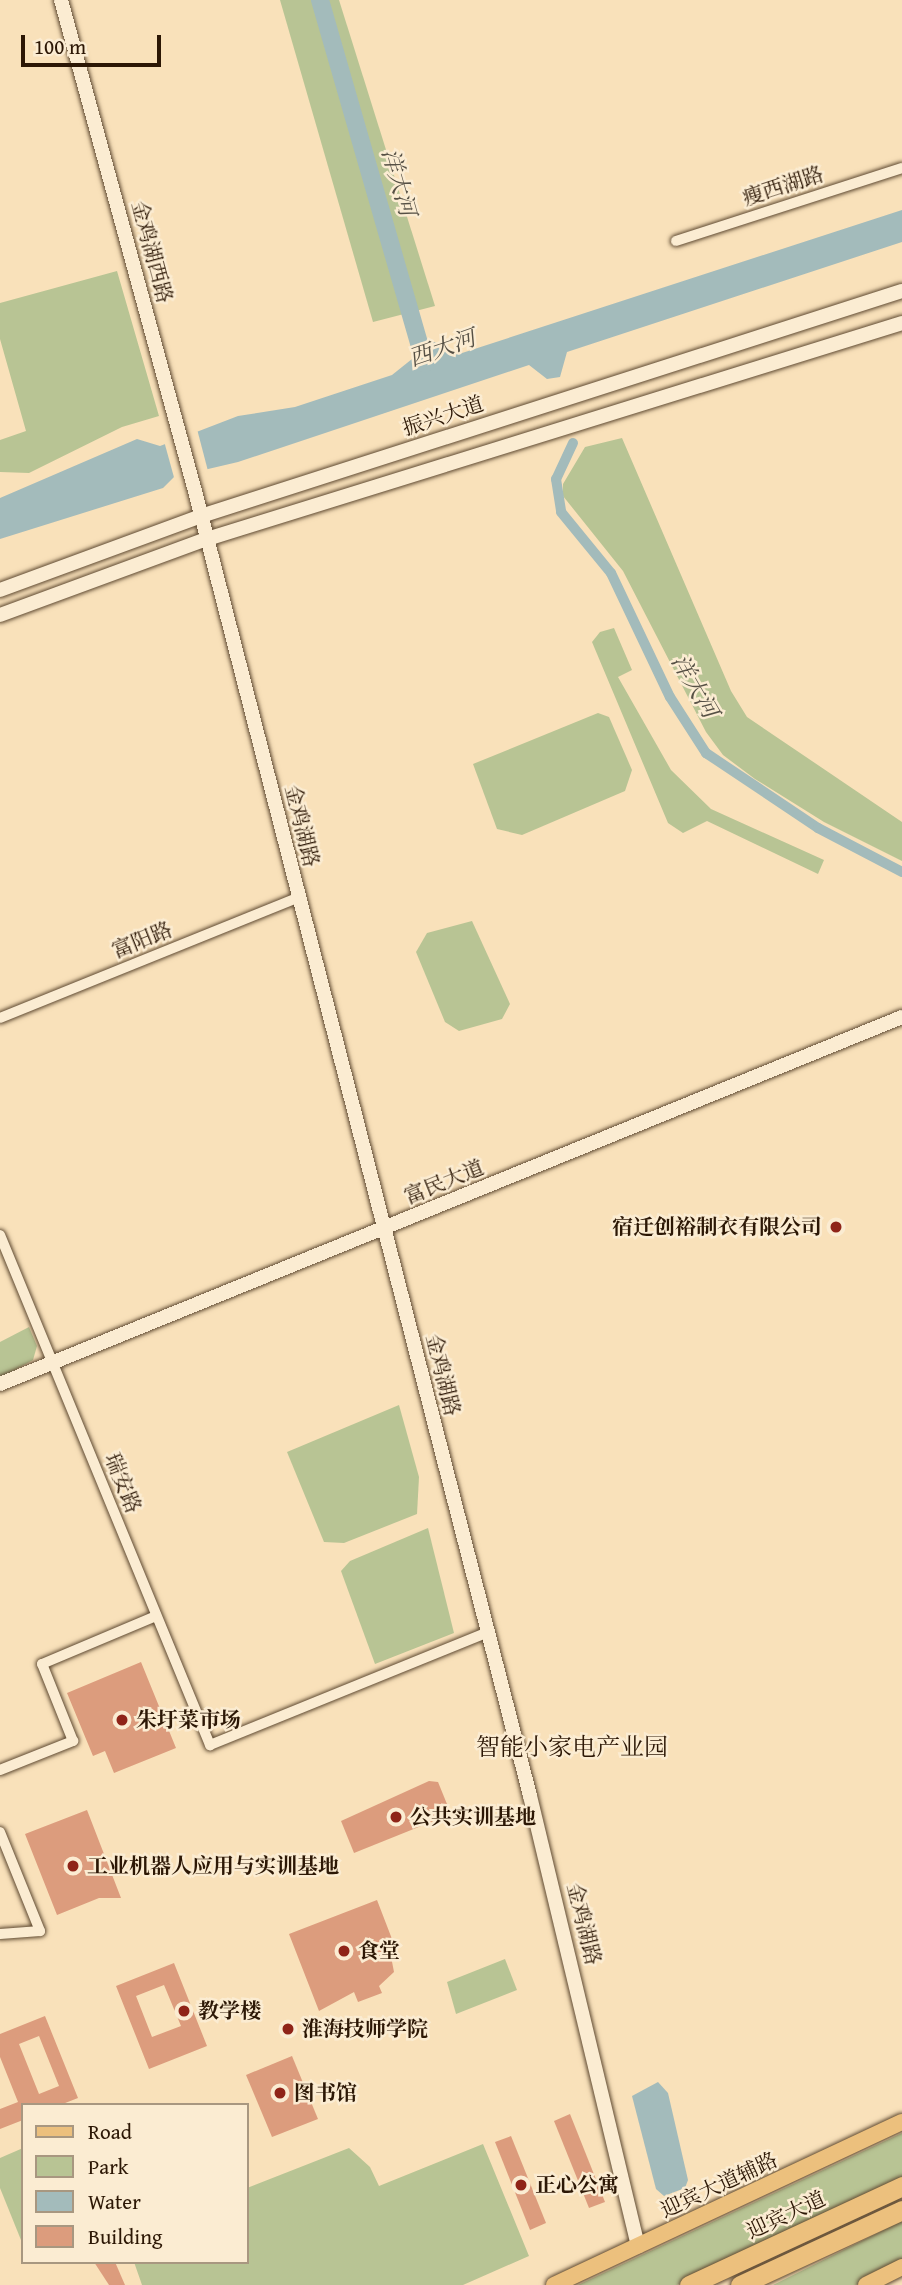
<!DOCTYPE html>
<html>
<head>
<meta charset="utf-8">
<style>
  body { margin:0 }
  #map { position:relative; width:902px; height:2285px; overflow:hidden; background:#f9e1ba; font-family:"Gentium Book Plus","Noto Serif SC",serif }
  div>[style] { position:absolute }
  .green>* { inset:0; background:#b8c494 }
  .water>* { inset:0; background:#a3bbbb }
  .pier>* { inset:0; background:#f9e1ba }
  .canal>* { height:10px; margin:-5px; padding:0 5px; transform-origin:5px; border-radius:5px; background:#a3bbbb }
  .river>* { height:18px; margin:-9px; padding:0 9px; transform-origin:9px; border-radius:9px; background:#a3bbbb }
  .building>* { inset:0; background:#dc9c7d }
  .roads { filter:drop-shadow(0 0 2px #5f4a32) drop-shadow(0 0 2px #5f4a32) }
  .street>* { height:10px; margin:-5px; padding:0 5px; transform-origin:5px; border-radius:5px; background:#fbecd2 }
  .secondary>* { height:14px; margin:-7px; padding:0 7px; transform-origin:7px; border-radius:7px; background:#fbecd2 }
  .primary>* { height:16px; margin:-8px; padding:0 8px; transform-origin:8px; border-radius:8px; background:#ecc07d }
  .highway>* { height:19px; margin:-9.5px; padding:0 9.5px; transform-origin:9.5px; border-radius:9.5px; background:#ecc07d }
  .dots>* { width:19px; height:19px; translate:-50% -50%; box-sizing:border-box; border:4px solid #fbecd2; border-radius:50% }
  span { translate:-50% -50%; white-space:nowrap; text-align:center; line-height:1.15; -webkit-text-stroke:5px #fbecd2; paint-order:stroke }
  .street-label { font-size:21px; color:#2c1705 }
  .poi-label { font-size:21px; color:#2c1705; font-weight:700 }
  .right { translate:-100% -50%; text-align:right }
  .left { translate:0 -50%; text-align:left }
  .water-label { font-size:23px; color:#565045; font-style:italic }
  .quarter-label { font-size:24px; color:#2c1705 }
  .legend { position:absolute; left:21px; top:2103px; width:228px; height:161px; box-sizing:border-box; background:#fbecd2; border:2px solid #a89780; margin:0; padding:9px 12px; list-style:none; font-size:21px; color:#2c1705 }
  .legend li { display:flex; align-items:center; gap:14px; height:35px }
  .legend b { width:35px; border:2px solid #a89780 }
  .scale { position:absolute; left:21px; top:35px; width:140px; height:32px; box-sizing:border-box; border:4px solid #2c1705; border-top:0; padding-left:9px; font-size:21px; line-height:24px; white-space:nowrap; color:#2c1705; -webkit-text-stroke:5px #fbecd2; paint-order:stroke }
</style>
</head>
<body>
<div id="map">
  <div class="green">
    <i style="clip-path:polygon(280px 0,339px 0,435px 306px,373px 322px)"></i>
    <i style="clip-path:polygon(117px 271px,159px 416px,122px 427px,29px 473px,0 472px,0 440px,26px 431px,0 339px,0 303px)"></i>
    <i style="clip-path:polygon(622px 438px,731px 691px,747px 717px,902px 822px,902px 861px,824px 822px,755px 779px,723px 755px,706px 732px,623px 571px,563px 496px,563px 484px,585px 447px)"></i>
    <i style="clip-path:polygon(614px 628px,632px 670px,618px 677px,671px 770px,711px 809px,824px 860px,818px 874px,707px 821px,683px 833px,668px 823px,592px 642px,600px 632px)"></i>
    <i style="clip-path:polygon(598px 713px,609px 717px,632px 770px,625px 791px,522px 835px,497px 829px,473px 764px)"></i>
    <i style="clip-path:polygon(472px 921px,510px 1004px,502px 1019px,459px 1031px,445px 1022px,416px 952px,427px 933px)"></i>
    <i style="clip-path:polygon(29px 1327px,37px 1346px,33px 1360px,0 1378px,0 1342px)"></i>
    <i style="clip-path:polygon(399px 1405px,419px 1477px,417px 1514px,344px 1543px,324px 1542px,287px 1452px)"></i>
    <i style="clip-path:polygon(428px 1528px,454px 1633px,375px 1664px,341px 1571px,350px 1561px)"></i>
    <i style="clip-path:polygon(505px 1959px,517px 1990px,456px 2014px,447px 1982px)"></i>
    <i style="clip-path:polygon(902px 2133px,902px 2179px,677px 2285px,578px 2285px)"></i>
    <i style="clip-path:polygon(483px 2144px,529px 2256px,463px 2285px,142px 2285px,134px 2262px,247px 2262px,247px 2188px,349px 2148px,370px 2167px,379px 2186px)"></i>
    <i style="clip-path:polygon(23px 2148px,23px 2245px,0 2188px,0 2158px)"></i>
    <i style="clip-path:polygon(902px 2221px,902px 2261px,856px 2285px,773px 2285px)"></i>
  </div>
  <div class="water">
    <i style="clip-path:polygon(902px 210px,902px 242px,567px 352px,560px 377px,547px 379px,529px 365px,238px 462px,174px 477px,163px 488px,0 539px,0 498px,137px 439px,160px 446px,238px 416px,295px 407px,392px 375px,417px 355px,416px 344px,428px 339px,459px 354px)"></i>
    <i style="clip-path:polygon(658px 2082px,668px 2093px,688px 2180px,685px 2188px,664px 2196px,656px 2189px,632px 2096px)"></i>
  </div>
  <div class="pier">
    <i style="clip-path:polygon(197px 429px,208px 471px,175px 481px,164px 441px)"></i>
  </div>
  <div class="canal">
    <i style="left:573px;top:443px;width:40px;rotate:115deg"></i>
    <i style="left:556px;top:479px;width:33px;rotate:81deg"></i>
    <i style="left:561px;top:512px;width:79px;rotate:50.7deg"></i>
    <i style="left:611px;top:573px;width:137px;rotate:64.6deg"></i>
    <i style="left:670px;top:697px;width:67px;rotate:57.3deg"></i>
    <i style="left:706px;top:753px;width:135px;rotate:33.8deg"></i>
    <i style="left:818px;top:828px;width:95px;rotate:27.6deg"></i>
  </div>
  <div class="river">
    <i style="left:320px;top:0;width:378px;rotate:73.9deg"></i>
  </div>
  <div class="building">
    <i style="clip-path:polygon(141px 1662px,176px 1748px,114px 1773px,105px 1751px,93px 1756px,67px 1693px)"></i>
    <i style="clip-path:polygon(429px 1781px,438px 1782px,451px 1814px,354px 1853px,341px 1821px)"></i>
    <i style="clip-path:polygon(87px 1810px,121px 1898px,99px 1898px,57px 1915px,25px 1834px)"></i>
    <i style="clip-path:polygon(377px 1900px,392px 1939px,388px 1941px,394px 1972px,379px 1986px,382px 1993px,358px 2002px,354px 1992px,319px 2011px,289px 1934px)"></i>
    <i style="clip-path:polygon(evenodd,174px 1963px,207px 2046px,149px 2069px,116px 1986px,174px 1963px,164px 1985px,181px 2026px,152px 2037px,136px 1996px,164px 1985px)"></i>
    <i style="clip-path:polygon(evenodd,45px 2016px,78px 2098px,60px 2105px,23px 2105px,23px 2120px,0 2129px,0 2109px,18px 2102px,0 2057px,0 2034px,45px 2016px,39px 2036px,59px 2086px,39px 2094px,19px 2044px,39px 2036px)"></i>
    <i style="clip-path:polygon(292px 2056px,318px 2119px,272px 2137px,246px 2075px)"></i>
    <i style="clip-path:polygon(570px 2114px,605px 2202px,589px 2208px,554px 2121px)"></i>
    <i style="clip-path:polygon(511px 2136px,546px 2223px,530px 2230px,495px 2142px)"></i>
    <i style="clip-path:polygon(94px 2262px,115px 2262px,125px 2285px,109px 2285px)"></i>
  </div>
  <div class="roads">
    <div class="street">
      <i style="left:676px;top:241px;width:237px;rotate:-17.9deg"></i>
      <i style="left:0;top:1018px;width:323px;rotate:-22deg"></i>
      <i style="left:0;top:1235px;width:552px;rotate:67.62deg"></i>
      <i style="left:210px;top:1745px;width:300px;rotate:-22.1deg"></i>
      <i style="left:0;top:1770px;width:79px;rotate:-21.7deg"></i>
      <i style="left:73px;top:1741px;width:83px;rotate:-111.9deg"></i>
      <i style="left:42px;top:1664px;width:124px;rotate:-22.8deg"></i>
      <i style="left:0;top:1832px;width:107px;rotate:68deg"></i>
      <i style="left:40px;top:1931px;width:40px;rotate:175.7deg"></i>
    </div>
    <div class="secondary">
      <i style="left:61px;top:0;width:509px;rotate:74.74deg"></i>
      <i style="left:195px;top:491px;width:1347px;rotate:75.6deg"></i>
      <i style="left:530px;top:1796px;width:463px;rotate:76.5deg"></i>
      <i style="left:0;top:590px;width:214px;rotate:-20.2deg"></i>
      <i style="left:201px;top:516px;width:736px;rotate:-17.8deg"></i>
      <i style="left:0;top:615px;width:221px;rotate:-20.2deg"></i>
      <i style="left:207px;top:539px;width:728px;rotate:-17.26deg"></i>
      <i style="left:0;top:1384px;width:974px;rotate:-22.14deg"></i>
    </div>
    <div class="primary">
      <i style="left:554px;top:2285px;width:384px;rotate:-25.1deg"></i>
      <i style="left:866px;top:2285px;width:40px;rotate:-26.6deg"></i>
    </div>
    <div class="highway">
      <i style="left:689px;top:2285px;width:235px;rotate:-24.9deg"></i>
      <i style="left:740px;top:2285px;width:179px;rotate:-24.8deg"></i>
    </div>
  </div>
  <div class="dots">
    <i style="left:836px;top:1227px;background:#8f2418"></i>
    <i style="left:122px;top:1720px;background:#8f2418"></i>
    <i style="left:396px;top:1817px;background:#8f2418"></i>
    <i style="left:73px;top:1866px;background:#8f2418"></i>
    <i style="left:344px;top:1951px;background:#8f2418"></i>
    <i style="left:184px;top:2011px;background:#8f2418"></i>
    <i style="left:288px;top:2029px;background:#8f2418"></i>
    <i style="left:280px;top:2093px;background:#8f2418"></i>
    <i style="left:521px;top:2185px;background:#8f2418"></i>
  </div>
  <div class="street-label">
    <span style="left:783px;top:186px;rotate:-18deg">瘦西湖路</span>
    <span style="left:152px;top:252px;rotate:75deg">金鸡湖西路</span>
    <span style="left:443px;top:416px;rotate:-18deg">振兴大道</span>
    <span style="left:302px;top:826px;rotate:76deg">金鸡湖路</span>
    <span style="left:142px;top:940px;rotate:-22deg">富阳路</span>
    <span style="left:444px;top:1182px;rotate:-22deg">富民大道</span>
    <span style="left:443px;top:1375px;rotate:76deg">金鸡湖路</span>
    <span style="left:123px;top:1483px;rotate:68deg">瑞安路</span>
    <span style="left:584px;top:1924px;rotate:76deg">金鸡湖路</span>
    <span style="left:719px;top:2185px;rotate:-25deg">迎宾大道辅路</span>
    <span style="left:786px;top:2215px;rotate:-25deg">迎宾大道</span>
  </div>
  <div class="poi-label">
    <span class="right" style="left:822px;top:1227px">宿迁创裕制衣有限公司</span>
    <span class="left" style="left:136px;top:1720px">朱圩菜市场</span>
    <span class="left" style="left:410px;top:1817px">公共实训基地</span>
    <span class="left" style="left:87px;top:1866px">工业机器人应用与实训基地</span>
    <span class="left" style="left:358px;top:1951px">食堂</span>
    <span class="left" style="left:198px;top:2011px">教学楼</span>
    <span class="left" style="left:302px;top:2029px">淮海技师学院</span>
    <span class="left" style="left:294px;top:2093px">图书馆</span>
    <span class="left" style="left:535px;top:2185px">正心公寓</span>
  </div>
  <div class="water-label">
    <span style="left:399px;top:182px;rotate:74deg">洋大河</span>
    <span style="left:442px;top:348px;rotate:-19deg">西大河</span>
    <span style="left:695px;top:686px;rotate:60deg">洋大河</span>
  </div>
  <div class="quarter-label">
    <span style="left:572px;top:1747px">智能小家电产业园</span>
  </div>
  <ul class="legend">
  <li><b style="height:9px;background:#ecc07d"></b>Road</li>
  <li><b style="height:19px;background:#b8c494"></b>Park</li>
  <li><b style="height:19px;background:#a3bbbb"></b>Water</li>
  <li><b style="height:19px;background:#dc9c7d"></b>Building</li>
  </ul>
  <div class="scale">100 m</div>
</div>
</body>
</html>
